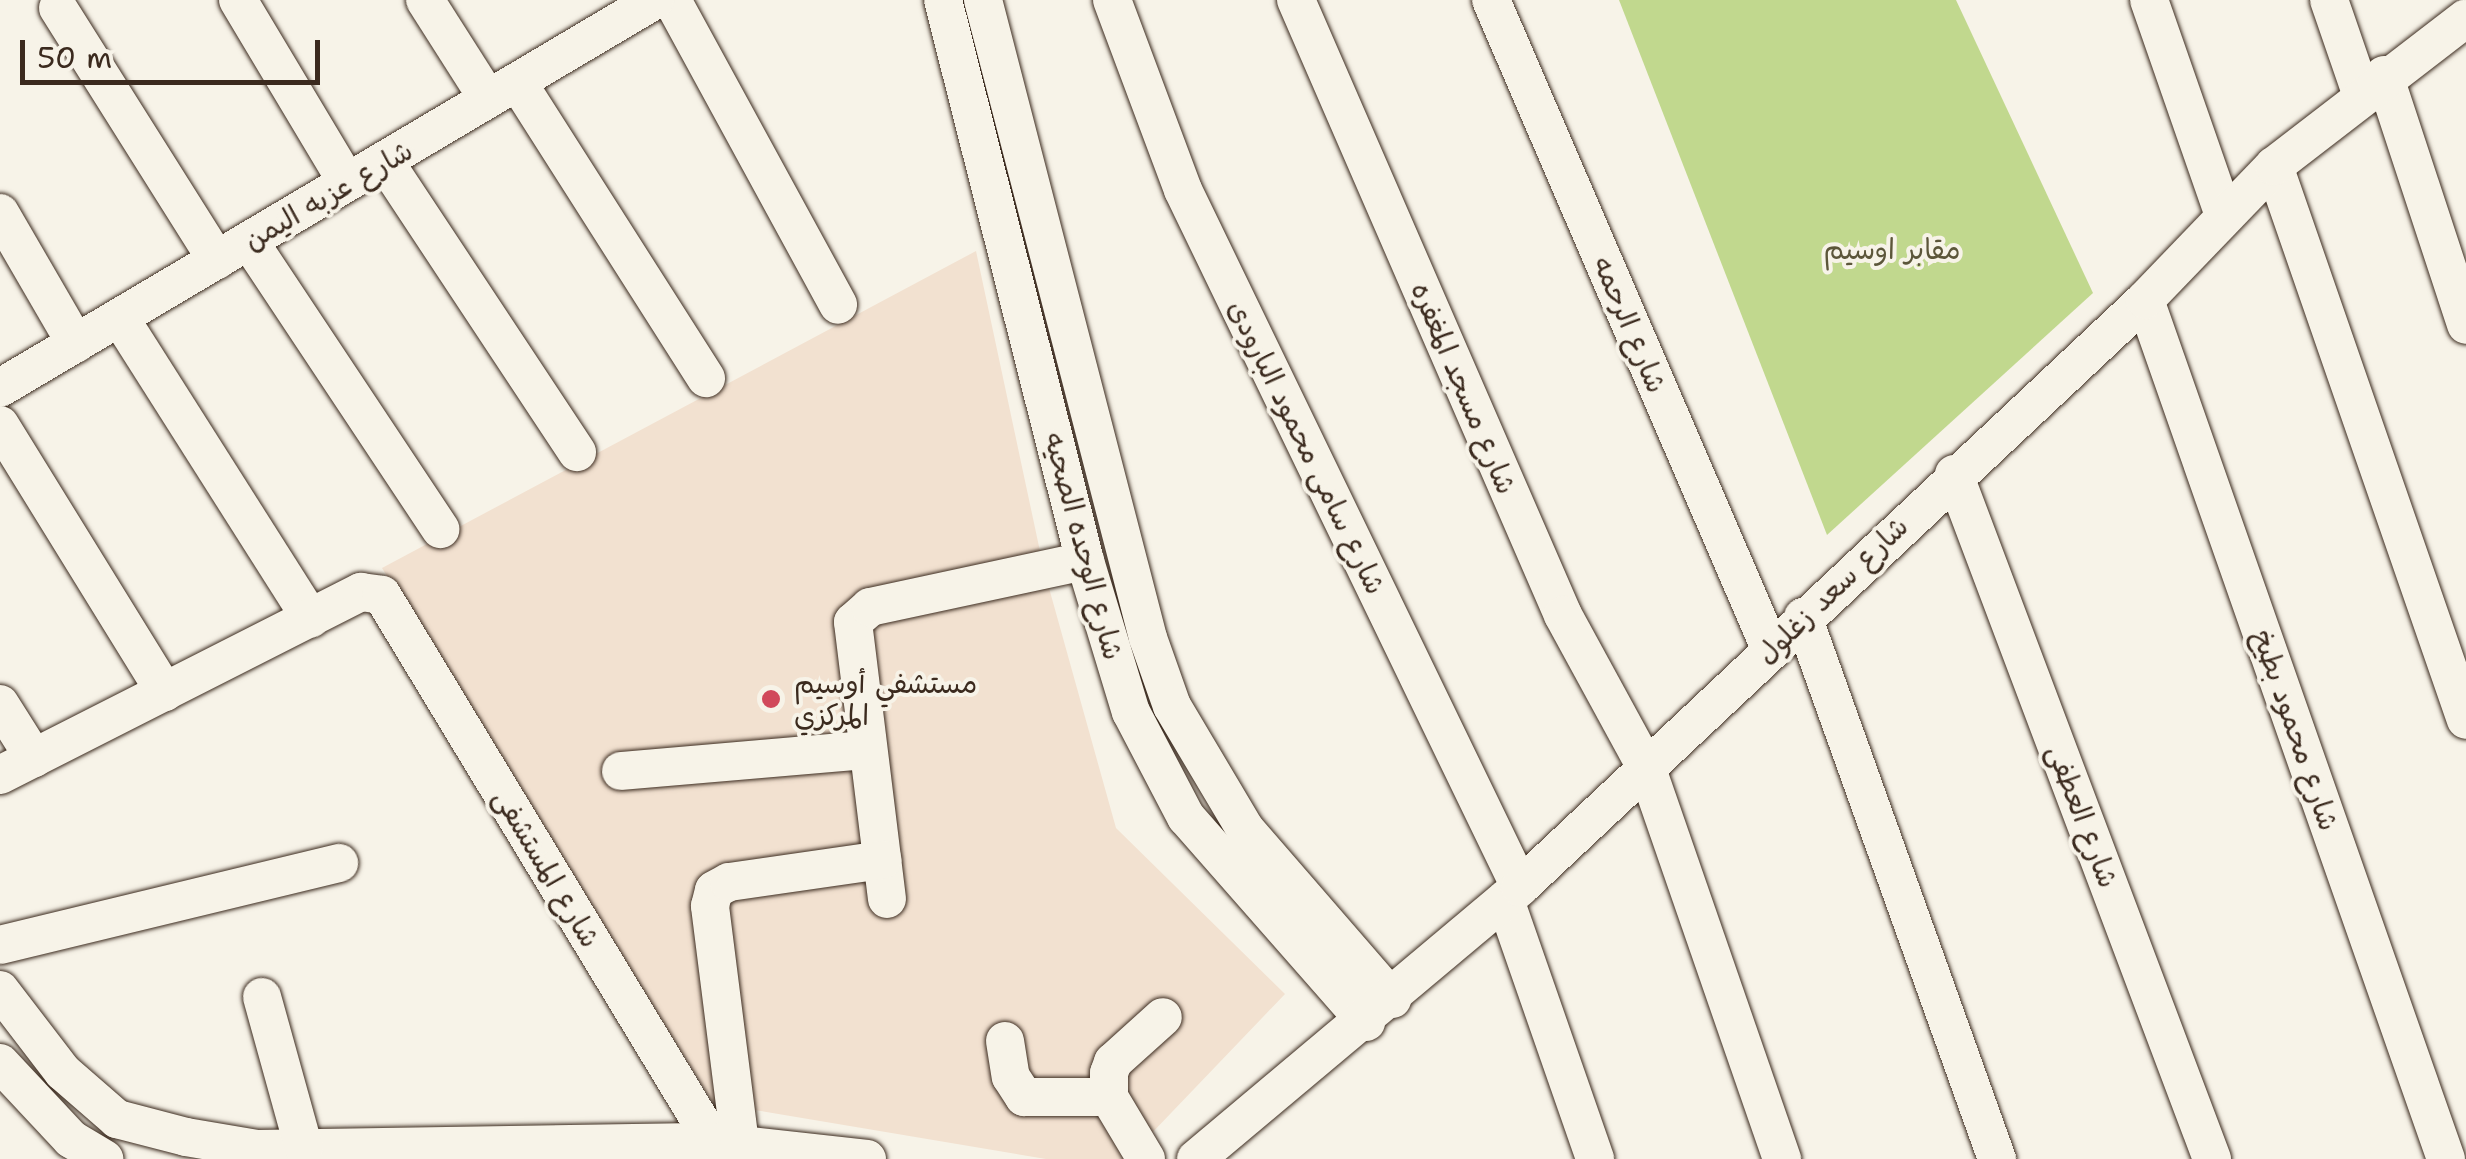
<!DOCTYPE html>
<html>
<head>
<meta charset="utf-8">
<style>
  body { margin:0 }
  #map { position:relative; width:2466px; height:1159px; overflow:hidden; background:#f7f3e8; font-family:"Shantell Sans","Playpen Sans Arabic",sans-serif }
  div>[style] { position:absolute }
  .built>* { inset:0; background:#f2e1d0 }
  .green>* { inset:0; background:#c1d88e }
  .roads { filter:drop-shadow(0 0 2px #3b2a1e) drop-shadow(0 0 2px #3b2a1e) }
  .minor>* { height:38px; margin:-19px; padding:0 19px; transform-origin:19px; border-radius:19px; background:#f7f3e8 }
  .dots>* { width:28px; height:28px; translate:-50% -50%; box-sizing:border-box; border:5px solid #f7f3e8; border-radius:50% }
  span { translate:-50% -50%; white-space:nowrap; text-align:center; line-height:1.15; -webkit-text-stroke:8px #f7f3e8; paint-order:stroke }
  .street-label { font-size:28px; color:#3b2a1e }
  .park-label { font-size:28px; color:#5c563a }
  .poi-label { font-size:28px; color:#3b2a1e }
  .left { translate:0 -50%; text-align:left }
  .scale { position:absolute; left:20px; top:40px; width:300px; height:45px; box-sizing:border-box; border:5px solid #3b2a1e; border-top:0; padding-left:12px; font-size:30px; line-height:35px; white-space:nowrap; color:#3b2a1e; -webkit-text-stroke:8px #f7f3e8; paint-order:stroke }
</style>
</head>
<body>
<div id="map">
  <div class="built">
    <i style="clip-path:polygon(976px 251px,1044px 570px,1116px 828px,1285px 994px,1127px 1159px,1046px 1159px,713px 1103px,382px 568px)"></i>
  </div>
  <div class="green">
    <i style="clip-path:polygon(1619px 0,1956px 0,2093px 293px,1827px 535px)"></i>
  </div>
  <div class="roads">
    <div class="minor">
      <i style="left:238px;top:0;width:212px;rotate:59.1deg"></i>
      <i style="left:425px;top:0;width:117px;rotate:57.5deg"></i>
      <i style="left:672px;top:0;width:347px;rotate:61.4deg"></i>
      <i style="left:943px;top:0;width:579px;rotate:75.8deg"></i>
      <i style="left:1085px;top:561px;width:158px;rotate:73.1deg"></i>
      <i style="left:1131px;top:712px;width:119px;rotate:62.4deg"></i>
      <i style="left:1186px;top:817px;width:273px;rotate:48.7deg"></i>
      <i style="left:983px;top:0;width:659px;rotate:75.5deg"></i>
      <i style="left:1148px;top:638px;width:72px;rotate:70.6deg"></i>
      <i style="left:1172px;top:706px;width:143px;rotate:59.3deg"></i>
      <i style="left:1245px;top:829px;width:225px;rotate:49.1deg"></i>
      <i style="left:1112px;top:0;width:203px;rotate:69.5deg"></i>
      <i style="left:1183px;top:190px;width:774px;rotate:64.2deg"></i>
      <i style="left:1296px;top:0;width:670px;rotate:66.53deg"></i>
      <i style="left:1563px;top:615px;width:175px;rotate:61.4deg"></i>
      <i style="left:1647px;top:769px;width:413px;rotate:70.9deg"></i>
      <i style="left:1491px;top:0;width:706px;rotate:66.71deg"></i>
      <i style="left:2149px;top:0;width:228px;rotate:70.8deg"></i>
      <i style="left:2329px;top:0;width:98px;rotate:71deg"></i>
      <i style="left:58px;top:8px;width:298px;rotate:57.8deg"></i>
      <i style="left:2384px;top:75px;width:263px;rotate:71.8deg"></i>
      <i style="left:518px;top:83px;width:350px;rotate:57.5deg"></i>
      <i style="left:385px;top:162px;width:348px;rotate:56.5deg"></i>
      <i style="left:2274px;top:166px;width:586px;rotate:70.89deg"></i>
      <i style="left:0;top:213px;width:151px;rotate:59.9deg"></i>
      <i style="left:249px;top:241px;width:346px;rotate:56.4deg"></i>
      <i style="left:2145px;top:300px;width:910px;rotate:70.69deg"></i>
      <i style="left:120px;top:318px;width:356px;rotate:57.6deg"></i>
      <i style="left:0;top:388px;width:761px;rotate:-30.64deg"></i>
      <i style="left:0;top:425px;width:314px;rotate:58.3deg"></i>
      <i style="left:1954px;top:474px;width:732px;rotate:69.36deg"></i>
      <i style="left:1803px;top:617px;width:576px;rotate:70.31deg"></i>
      <i style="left:0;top:704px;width:64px;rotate:57.8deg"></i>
      <i style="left:621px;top:771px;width:247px;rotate:-4.9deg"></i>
      <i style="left:0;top:775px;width:405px;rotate:-26.9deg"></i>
      <i style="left:361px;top:592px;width:21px;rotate:8deg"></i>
      <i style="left:382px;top:595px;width:639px;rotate:58.82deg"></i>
      <i style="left:887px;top:899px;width:279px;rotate:-97deg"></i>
      <i style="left:853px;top:622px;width:23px;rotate:-41deg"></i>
      <i style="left:870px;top:607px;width:220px;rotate:-12.1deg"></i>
      <i style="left:1505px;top:900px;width:274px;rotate:70.8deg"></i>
      <i style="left:0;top:945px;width:349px;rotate:-13.6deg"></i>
      <i style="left:0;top:990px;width:103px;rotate:52.5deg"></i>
      <i style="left:63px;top:1072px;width:72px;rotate:41deg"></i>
      <i style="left:117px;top:1119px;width:71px;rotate:14.6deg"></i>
      <i style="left:186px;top:1137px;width:72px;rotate:9.6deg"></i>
      <i style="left:257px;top:1149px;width:456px;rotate:-0.9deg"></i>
      <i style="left:713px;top:1142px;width:155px;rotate:6.3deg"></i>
      <i style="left:262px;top:997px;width:157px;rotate:74.5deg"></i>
      <i style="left:1005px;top:1041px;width:36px;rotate:81deg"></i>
      <i style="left:1011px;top:1077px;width:24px;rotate:57deg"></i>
      <i style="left:1024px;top:1097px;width:85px"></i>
      <i style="left:0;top:1063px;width:104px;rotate:46.9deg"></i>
      <i style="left:71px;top:1139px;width:39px;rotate:31deg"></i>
      <i style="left:740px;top:1144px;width:240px;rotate:-97.2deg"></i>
      <i style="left:710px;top:906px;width:16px;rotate:-76deg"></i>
      <i style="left:714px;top:890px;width:17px;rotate:-28deg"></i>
      <i style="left:729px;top:882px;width:155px;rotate:-8.2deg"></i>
      <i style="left:1146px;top:1159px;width:72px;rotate:-120.8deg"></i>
      <i style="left:1109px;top:1097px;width:24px;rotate:-90deg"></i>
      <i style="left:1109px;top:1073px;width:12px;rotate:-70deg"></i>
      <i style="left:1113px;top:1062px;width:67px;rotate:-42deg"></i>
      <i style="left:1196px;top:1159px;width:423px;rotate:-40deg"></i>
      <i style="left:1520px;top:887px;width:857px;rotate:-43.2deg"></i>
      <i style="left:2145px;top:300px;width:186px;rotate:-46.1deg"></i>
      <i style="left:2274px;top:166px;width:242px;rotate:-37.6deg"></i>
    </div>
  </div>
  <div class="dots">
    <i style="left:771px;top:699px;background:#d1495b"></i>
  </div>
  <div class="street-label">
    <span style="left:328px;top:195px;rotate:-30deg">شارع عزبه اليمن</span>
    <span style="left:1630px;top:324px;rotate:67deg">شارع الرحمه</span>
    <span style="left:1464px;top:388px;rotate:67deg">شارع مسجد المغفره</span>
    <span style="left:1307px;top:447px;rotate:64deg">شارع سامى محمود البارودى</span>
    <span style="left:1084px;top:546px;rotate:75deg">شارع الوحده الصحيه</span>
    <span style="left:1832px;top:590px;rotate:-44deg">شارع سعد زغلول</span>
    <span style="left:2296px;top:730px;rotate:71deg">شارع محمود بطيخ</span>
    <span style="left:2083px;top:816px;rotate:69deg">شارع العطفى</span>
    <span style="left:547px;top:868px;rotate:59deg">شارع المستشفى</span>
  </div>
  <div class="park-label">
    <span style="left:1892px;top:249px">مقابر اوسيم</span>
  </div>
  <div class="poi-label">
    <span class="left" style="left:794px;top:699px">مستشفي أوسيم<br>المركزي</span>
  </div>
  <div class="scale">50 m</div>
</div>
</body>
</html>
